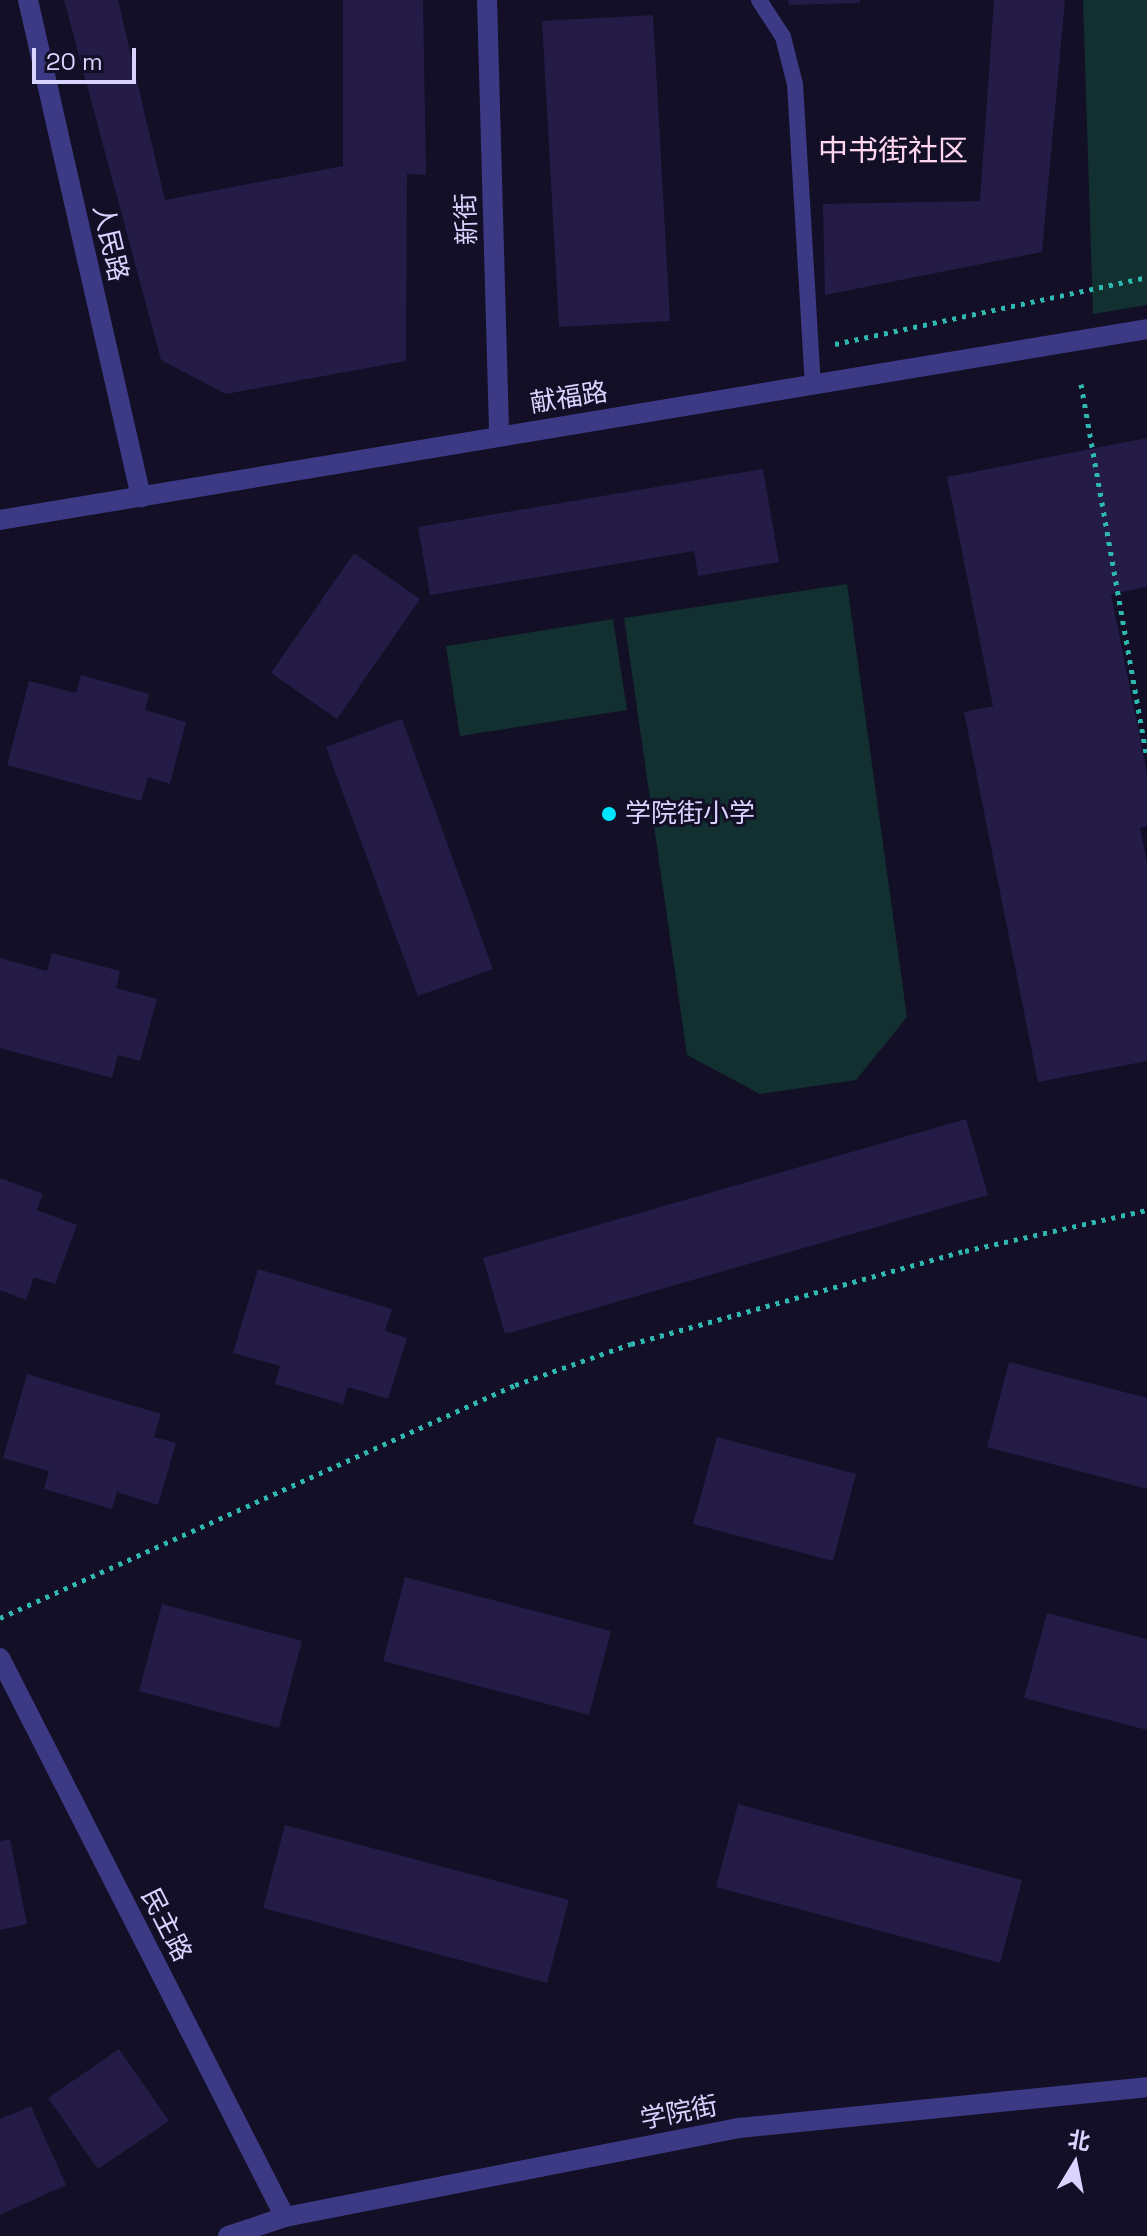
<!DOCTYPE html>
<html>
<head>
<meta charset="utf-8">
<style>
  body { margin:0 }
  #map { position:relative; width:1147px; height:2236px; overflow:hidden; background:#130f26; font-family:"Space Grotesk","Noto Sans SC",sans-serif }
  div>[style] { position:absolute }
  .green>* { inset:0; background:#12302f }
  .building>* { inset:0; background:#241b47 }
  .path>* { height:5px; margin-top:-2.5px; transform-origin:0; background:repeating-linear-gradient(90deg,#2fb8b0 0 4px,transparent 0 10px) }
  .service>* { height:16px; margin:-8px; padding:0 8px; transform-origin:8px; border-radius:8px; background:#3d3a85 }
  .minor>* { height:20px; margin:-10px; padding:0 10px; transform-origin:10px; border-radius:10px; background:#3d3a85 }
  .tertiary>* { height:20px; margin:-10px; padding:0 10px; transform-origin:10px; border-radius:10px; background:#3d3a85 }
  .dots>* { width:22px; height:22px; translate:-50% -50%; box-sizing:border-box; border:4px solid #130f26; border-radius:50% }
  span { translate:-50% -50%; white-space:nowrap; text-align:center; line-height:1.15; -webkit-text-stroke:6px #130f26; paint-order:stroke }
  .street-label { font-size:26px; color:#d9d4ff }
  .poi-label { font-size:26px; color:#d9d4ff }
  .left { translate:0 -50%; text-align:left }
  .quarter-label { font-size:30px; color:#ffd6f0 }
  .north { position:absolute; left:1035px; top:2124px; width:80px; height:80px; -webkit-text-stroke:6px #130f26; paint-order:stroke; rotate:10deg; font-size:22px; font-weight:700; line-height:32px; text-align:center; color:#d9d4ff }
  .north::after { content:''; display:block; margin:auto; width:28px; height:36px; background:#d9d4ff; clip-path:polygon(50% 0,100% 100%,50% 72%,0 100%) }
  .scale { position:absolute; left:32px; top:48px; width:104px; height:36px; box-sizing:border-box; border:4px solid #d9d4ff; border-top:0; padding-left:10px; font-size:24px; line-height:28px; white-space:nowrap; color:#d9d4ff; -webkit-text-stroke:6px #130f26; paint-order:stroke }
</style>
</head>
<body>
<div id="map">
  <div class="green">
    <i style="clip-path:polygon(1083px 0,1147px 0,1147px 305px,1093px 314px)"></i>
    <i style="clip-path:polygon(847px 584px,907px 1017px,856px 1080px,760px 1094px,687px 1055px,624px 618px)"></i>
    <i style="clip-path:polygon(613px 619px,627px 710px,460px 736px,446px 646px)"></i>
  </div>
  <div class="building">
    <i style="clip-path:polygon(64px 0,118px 0,165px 200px,343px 166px,343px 0,423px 0,426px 175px,407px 174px,406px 361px,226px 394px,161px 360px)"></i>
    <i style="clip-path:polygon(788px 0,860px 0,860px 3px,789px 5px)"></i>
    <i style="clip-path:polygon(994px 0,1065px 0,1042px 252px,825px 295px,823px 204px,980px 201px)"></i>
    <i style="clip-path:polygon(653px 15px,670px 321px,559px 327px,542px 21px)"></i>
    <i style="clip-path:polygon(1147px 438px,1147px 587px,1111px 594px,1147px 773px,1147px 826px,1140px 828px,1147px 862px,1147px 1061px,1038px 1082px,964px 712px,993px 706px,947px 477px)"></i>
    <i style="clip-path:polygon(763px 469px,779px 562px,698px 576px,694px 551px,430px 595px,418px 527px)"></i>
    <i style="clip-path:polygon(354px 553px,420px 599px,337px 719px,271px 673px)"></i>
    <i style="clip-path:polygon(81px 675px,149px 694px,145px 710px,186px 722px,170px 784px,148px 777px,141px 801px,7px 765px,29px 681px,76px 693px)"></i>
    <i style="clip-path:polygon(402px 719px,493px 969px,418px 996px,326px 747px)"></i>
    <i style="clip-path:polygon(52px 953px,120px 971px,116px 988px,157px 999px,140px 1061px,118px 1055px,112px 1078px,0 1048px,0 958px,47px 971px)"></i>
    <i style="clip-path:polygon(966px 1119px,988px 1195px,505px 1334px,483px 1258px)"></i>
    <i style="clip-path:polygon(0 1178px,43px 1194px,37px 1210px,77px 1225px,55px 1284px,34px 1277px,26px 1300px,0 1290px)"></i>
    <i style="clip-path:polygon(258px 1269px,392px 1309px,385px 1331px,407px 1338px,388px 1399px,348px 1387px,343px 1404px,275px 1384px,280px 1366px,233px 1353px)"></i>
    <i style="clip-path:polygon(1009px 1362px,1147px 1398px,1147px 1489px,987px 1447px)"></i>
    <i style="clip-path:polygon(27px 1374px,161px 1414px,154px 1437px,176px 1443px,158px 1505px,117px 1492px,112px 1509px,44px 1489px,49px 1471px,3px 1458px)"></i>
    <i style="clip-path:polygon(717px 1437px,856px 1474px,833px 1561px,693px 1524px)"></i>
    <i style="clip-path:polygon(405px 1577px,611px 1631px,589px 1715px,383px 1661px)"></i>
    <i style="clip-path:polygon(162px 1604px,302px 1641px,279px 1728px,139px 1691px)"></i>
    <i style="clip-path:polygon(1047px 1613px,1147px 1639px,1147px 1730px,1024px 1698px)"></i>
    <i style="clip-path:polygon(738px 1804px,1022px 1880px,1000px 1963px,716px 1887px)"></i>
    <i style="clip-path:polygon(285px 1825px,569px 1900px,547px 1983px,263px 1908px)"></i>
    <i style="clip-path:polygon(10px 1839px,27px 1924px,0 1930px,0 1841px)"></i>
    <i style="clip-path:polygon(119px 2049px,169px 2121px,98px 2169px,48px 2098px)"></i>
    <i style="clip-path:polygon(31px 2106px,66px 2185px,0 2215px,0 2119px)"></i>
  </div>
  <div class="path">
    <i style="left:835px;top:344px;width:319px;rotate:-12.1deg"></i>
    <i style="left:1081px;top:384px;width:380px;rotate:80deg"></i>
    <i style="left:0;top:1618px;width:565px;rotate:-24.34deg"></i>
    <i style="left:515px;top:1385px;width:123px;rotate:-19.5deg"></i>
    <i style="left:631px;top:1344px;width:347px;rotate:-15.6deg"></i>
    <i style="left:965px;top:1251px;width:187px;rotate:-12.7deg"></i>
  </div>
  <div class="service">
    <i style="left:759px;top:0;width:44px;rotate:57deg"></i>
    <i style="left:783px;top:37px;width:49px;rotate:75.7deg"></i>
    <i style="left:795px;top:84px;width:302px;rotate:86.6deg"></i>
  </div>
  <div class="minor">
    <i style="left:28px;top:0;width:510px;rotate:77.19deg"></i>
    <i style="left:487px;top:0;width:436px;rotate:88.4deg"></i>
  </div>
  <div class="tertiary">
    <i style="left:0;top:520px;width:1163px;rotate:-9.45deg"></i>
    <i style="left:0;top:1658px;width:627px;rotate:62.99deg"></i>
    <i style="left:228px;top:2236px;width:60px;rotate:-18.4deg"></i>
    <i style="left:285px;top:2217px;width:463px;rotate:-11.1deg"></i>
    <i style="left:739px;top:2128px;width:410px;rotate:-5.7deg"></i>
  </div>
  <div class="dots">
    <i style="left:609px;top:814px;background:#00e5ff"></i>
  </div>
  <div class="street-label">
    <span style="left:467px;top:219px;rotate:-92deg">新街</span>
    <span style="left:110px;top:243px;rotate:77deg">人民路</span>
    <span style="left:569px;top:398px;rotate:-9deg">献福路</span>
    <span style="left:166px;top:1925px;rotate:63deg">民主路</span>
    <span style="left:679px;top:2113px;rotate:-11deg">学院街</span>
  </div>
  <div class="poi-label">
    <span class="left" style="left:625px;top:814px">学院街小学</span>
  </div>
  <div class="quarter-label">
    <span style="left:893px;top:151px">中书街社区</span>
  </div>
  <div class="north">北</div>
  <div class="scale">20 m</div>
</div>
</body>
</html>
